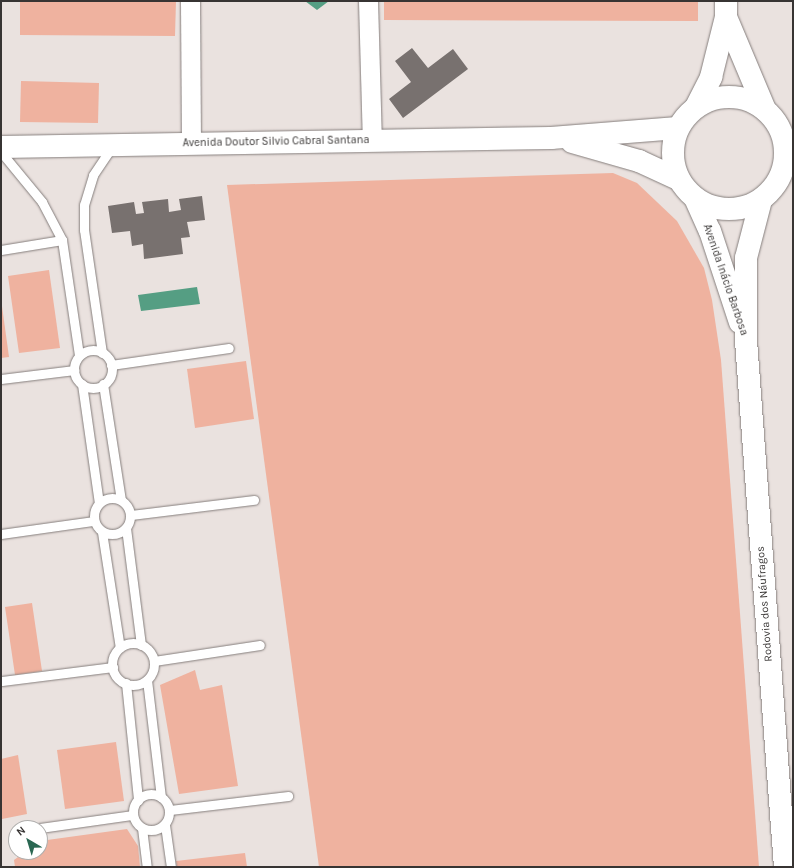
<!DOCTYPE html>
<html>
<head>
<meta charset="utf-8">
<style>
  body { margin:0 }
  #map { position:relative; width:794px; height:868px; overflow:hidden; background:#eae2df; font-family:Karla,sans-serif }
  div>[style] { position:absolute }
  .green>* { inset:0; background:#efb29f }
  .water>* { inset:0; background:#559e83 }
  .building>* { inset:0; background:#78716f }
  .roads { filter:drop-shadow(0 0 1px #857e7c) drop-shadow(0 0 1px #857e7c) }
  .service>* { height:9px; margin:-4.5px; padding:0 4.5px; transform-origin:4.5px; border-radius:4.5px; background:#fff }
  .service>.ring { margin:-4.5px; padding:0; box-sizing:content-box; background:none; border:9px solid #fff; border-radius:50% }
  .minor>* { height:19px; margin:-9.5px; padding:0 9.5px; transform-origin:9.5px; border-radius:9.5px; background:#fff }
  .tertiary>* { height:22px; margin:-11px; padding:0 11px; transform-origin:11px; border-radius:11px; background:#fff }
  .secondary>* { height:22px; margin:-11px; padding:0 11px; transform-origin:11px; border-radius:11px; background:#fff }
  .secondary>.ring { margin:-11px; padding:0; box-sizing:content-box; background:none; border:22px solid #fff; border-radius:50% }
  span { translate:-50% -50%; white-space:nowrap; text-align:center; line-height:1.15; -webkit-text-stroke:4px #fff; paint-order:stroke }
  .street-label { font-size:11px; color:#373433 }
  .frame { position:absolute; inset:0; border:2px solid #373433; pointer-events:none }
  .north { position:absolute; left:8px; top:820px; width:40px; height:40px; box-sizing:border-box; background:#fff; border:1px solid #afaead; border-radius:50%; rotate:322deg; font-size:11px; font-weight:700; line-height:16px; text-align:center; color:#373433 }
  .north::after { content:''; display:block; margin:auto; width:14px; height:18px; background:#2a6752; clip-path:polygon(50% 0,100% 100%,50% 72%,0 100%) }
</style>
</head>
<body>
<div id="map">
  <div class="green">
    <i style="clip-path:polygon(20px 1px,176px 1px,175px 36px,20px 35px)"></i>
    <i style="clip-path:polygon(384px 1px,698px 1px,698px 21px,384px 20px)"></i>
    <i style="clip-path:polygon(21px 81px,99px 83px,98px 123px,20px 122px)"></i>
    <i style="clip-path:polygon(613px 173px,637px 183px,677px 221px,704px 268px,712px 300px,721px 360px,759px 867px,319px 867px,227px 185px)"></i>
    <i style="clip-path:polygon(49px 270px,60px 348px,19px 353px,8px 276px)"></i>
    <i style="clip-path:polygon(1px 299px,9px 357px,1px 358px)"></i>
    <i style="clip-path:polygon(246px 361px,254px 419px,195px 428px,187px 369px)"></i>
    <i style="clip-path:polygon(32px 603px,42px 671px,15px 675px,5px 607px)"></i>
    <i style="clip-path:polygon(195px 670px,200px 690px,222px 685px,238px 786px,179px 794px,160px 685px)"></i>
    <i style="clip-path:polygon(116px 742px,124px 801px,65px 809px,57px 750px)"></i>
    <i style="clip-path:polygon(18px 755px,27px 814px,2px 819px,1px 759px)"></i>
    <i style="clip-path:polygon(127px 829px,138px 846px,140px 867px,15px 867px,14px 860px,25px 852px,40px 852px,40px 841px)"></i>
    <i style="clip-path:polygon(245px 853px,247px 867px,177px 867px,176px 861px)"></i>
  </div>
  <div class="water">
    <i style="clip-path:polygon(305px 1px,329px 1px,317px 10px)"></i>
    <i style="clip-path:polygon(197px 287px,200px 304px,141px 311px,138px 295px)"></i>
  </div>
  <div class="building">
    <i style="clip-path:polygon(412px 48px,428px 68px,453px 49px,468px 69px,403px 118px,389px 99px,411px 82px,395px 61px)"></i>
    <i style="clip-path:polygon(202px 196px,205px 220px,187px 222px,190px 237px,181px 238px,183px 254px,144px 259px,143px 244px,132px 246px,130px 231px,112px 233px,108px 206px,134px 202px,136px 214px,144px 213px,142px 202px,168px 199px,169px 212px,181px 210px,179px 199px)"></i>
  </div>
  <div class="roads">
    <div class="service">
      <i style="left:1px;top:152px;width:65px;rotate:50.6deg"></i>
      <i style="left:42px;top:202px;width:43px;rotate:62.2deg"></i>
      <i style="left:62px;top:240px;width:116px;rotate:81.6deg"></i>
      <i style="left:1px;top:250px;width:62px;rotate:-9.3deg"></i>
      <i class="ring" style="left:74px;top:350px;width:29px;height:29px"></i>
      <i style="left:102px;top:353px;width:124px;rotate:-98.3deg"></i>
      <i style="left:84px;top:230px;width:25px;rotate:-90deg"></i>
      <i style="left:84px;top:205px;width:31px;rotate:-73deg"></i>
      <i style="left:93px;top:175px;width:34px;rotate:-56deg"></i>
      <i style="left:111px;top:365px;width:119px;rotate:-8.2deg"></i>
      <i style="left:1px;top:379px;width:74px;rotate:-7deg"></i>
      <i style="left:82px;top:384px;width:120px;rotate:81.9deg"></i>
      <i style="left:103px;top:384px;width:117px;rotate:81.2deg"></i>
      <i class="ring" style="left:94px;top:498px;width:27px;height:27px"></i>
      <i style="left:131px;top:515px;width:124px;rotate:-7deg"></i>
      <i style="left:126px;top:528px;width:118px;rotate:82.7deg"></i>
      <i style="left:102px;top:532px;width:117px;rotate:81.2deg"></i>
      <i style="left:1px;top:534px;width:94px;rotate:-8deg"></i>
      <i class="ring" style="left:112px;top:643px;width:33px;height:33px"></i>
      <i style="left:154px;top:661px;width:107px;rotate:-8.6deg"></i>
      <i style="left:147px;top:680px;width:118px;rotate:83.2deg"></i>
      <i style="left:2px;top:681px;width:112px;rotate:-7.2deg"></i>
      <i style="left:126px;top:683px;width:118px;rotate:84.1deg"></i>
      <i class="ring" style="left:133px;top:794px;width:27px;height:27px"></i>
      <i style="left:170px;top:810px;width:119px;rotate:-6.8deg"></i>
      <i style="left:165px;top:825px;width:42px;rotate:81.9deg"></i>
      <i style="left:40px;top:828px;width:94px;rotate:-8deg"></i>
      <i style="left:142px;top:828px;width:39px;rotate:83deg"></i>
    </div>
    <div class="minor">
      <i style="left:190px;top:1px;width:142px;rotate:89.6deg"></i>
      <i style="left:368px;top:1px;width:139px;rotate:88.4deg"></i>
    </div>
    <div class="tertiary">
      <i style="left:572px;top:142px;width:70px;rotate:15.8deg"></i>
      <i style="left:639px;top:161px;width:43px;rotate:24.8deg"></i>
      <i style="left:1px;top:147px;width:550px;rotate:-0.94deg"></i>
      <i style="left:551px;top:138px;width:127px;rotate:-4.5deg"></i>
    </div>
    <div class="secondary">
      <i style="left:726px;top:17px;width:101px;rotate:67.2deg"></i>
      <i class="ring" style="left:673px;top:97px;width:90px;height:90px"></i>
      <i style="left:696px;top:107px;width:34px;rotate:-63deg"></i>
      <i style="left:711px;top:77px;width:62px;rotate:-76deg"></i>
      <i style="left:726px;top:17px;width:16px;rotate:-90deg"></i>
      <i style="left:695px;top:198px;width:36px;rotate:66deg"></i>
      <i style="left:710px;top:231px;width:96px;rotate:71.8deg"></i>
      <i style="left:761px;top:200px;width:60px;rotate:104.5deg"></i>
      <i style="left:746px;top:258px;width:83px;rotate:90deg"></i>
      <i style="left:746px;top:341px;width:527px;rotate:85.76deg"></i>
    </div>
  </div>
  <div class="street-label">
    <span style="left:276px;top:142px;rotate:-1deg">Avenida Doutor Silvio Cabral Santana</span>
    <span style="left:725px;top:280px;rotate:71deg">Avenida Inácio Barbosa</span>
    <span style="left:765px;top:604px;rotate:-94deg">Rodovia dos Náufragos</span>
  </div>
  <div class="frame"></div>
  <div class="north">N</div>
</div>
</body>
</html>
